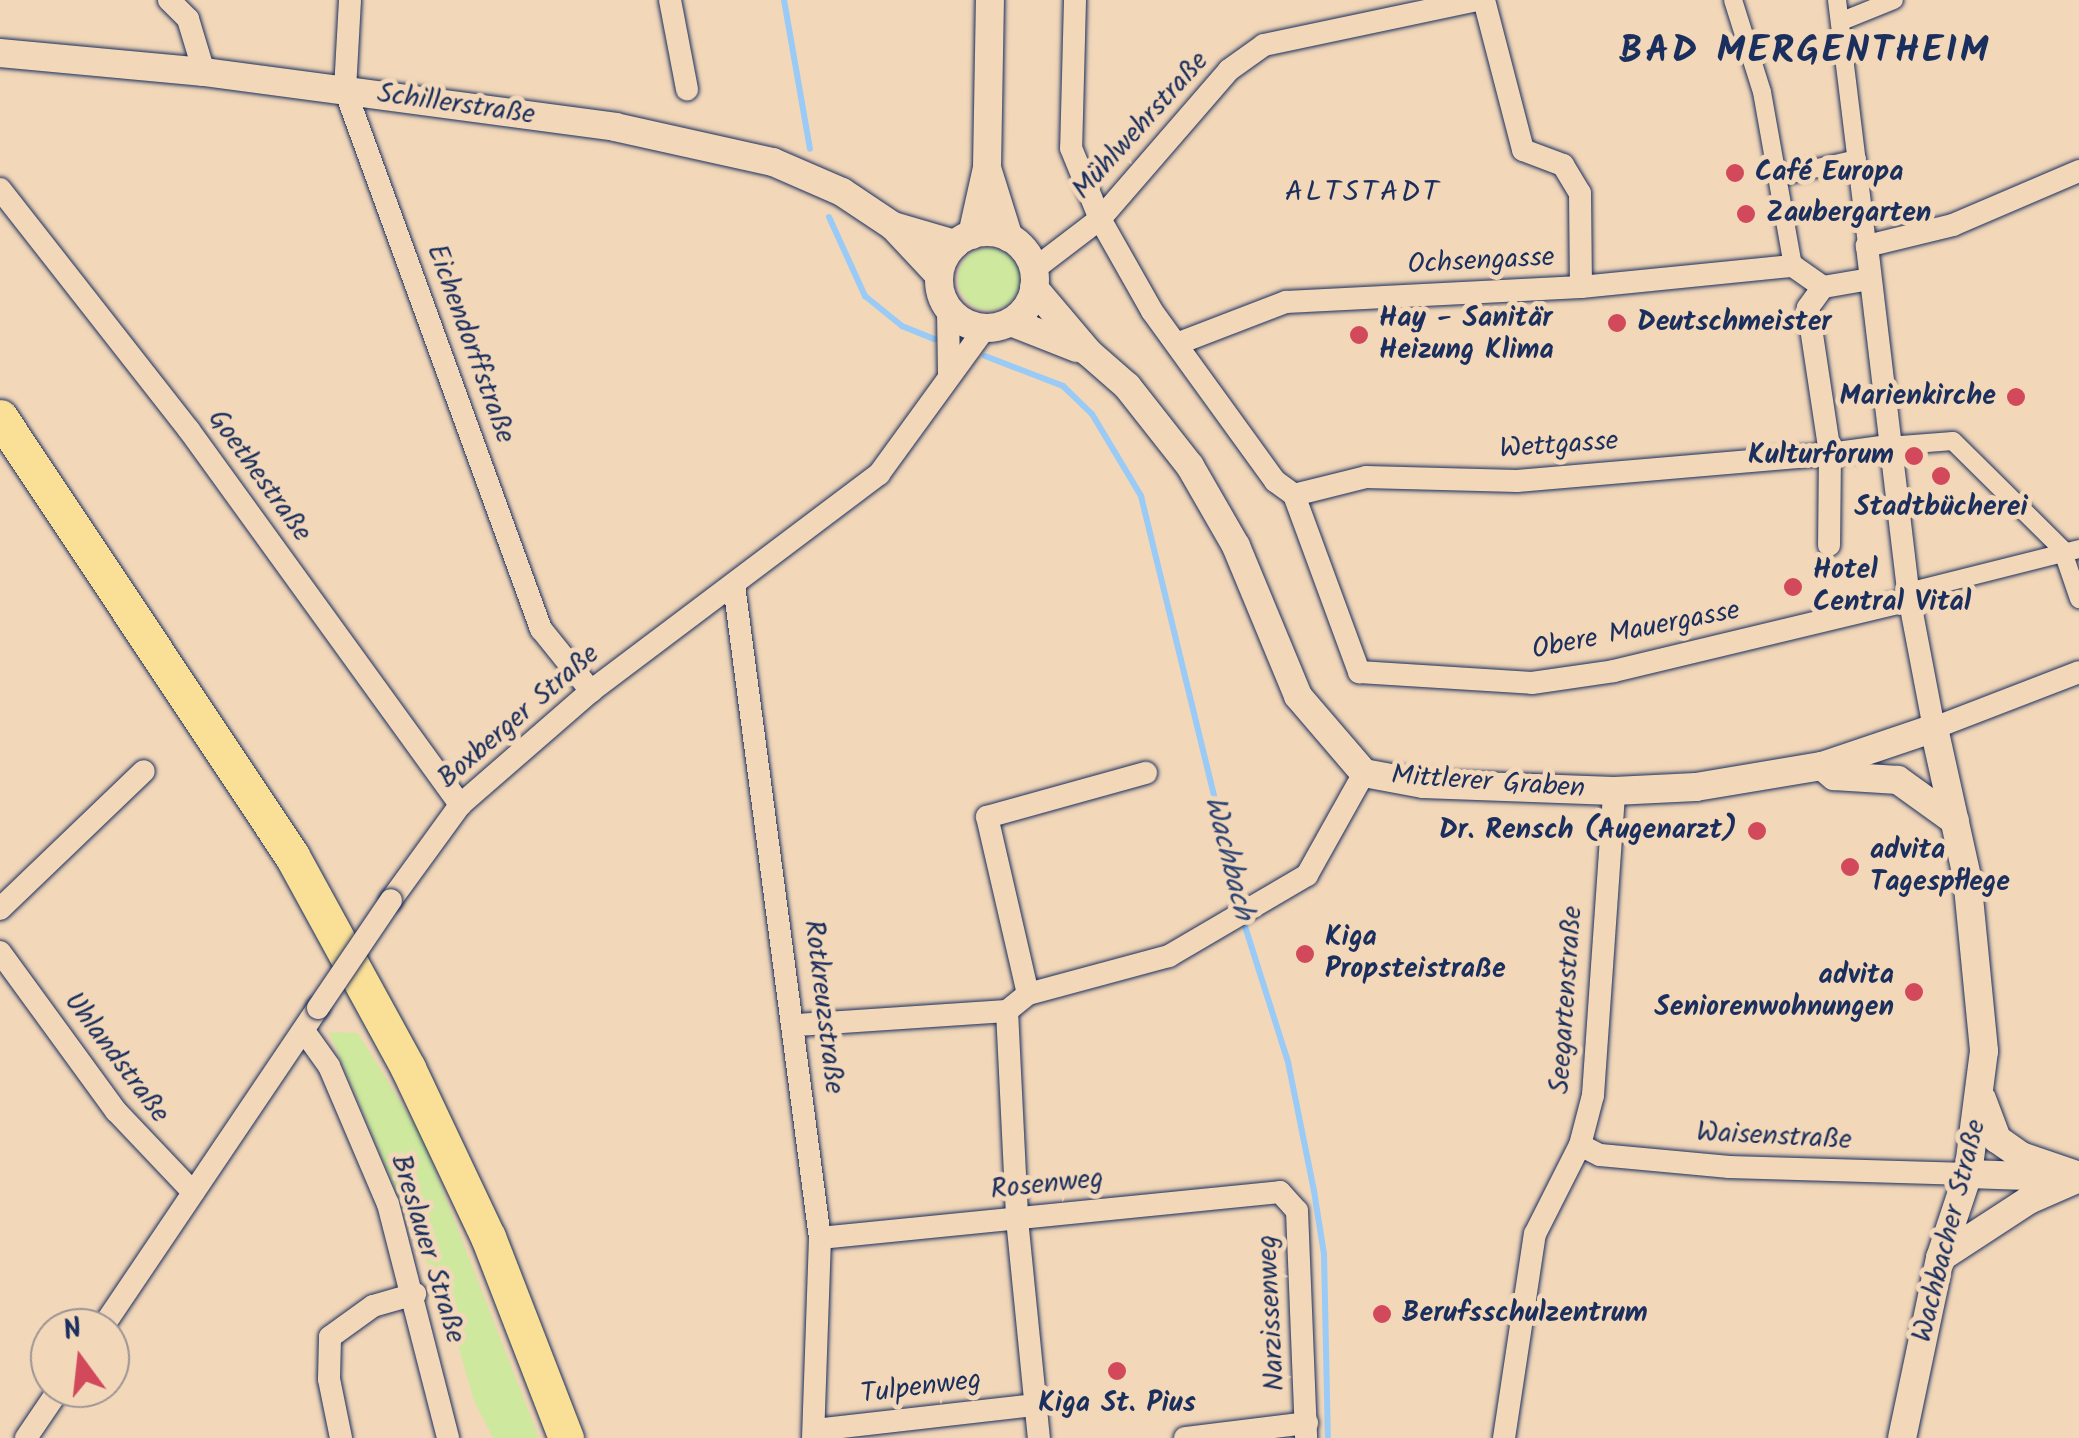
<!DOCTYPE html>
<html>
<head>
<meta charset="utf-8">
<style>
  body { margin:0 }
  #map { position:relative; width:2079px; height:1438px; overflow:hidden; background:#f2d7b9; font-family:Kalam,sans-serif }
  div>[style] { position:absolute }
  .green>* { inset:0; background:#cee89e }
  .round { border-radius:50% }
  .stream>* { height:6px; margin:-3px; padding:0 3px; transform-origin:3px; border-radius:3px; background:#99cbf6 }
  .roads { filter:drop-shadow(0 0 2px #1b2f5e) drop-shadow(0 0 2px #1b2f5e) }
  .pedestrian>* { height:18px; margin:-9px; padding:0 9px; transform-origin:9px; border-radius:9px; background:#f2d7b9 }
  .minor>* { height:22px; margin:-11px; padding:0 11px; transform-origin:11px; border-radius:11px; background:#f2d7b9 }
  .tertiary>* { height:28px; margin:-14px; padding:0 14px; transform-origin:14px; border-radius:14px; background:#f2d7b9 }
  .tertiary>.ring { margin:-14px; padding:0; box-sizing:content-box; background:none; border:28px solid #f2d7b9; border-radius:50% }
  .primary>* { height:35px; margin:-17.5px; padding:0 17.5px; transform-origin:17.5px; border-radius:17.5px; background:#fadf96 }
  .bridges { filter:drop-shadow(0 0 2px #1b2f5e) drop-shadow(0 0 2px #1b2f5e) }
  .minor-bridge>* { height:22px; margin:-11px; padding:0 11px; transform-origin:11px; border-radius:11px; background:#f2d7b9 }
  .dots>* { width:28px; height:28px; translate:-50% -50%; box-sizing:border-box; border:5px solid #f2d7b9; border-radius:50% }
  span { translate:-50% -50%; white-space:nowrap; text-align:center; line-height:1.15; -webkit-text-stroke:10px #f2d7b9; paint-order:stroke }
  .street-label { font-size:28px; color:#1b2f5e }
  .poi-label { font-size:28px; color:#1b2f5e; font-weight:700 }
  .left { translate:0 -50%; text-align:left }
  .right { translate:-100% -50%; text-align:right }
  .neighbourhood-label { font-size:30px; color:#1b2f5e; letter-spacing:2.5px }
  .water-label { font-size:30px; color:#2e4675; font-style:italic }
  .district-label { font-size:38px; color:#1b2f5e; font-weight:700; letter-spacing:2.5px }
  .north { position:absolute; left:30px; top:1308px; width:100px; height:100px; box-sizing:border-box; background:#f2d7b9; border:2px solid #9c9495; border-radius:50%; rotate:345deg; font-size:28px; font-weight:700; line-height:40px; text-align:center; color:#1b2f5e }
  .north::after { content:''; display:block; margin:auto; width:35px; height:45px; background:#d1495b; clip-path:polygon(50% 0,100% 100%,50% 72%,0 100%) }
</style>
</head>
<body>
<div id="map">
  <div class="green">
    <i class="round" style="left:958px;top:248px;width:62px;height:62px"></i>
    <i style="clip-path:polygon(329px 1032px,358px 1033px,422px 1137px,539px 1438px,493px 1438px,474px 1401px,450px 1317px)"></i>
  </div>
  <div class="stream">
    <i style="left:784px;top:0;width:151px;rotate:80.1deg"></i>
    <i style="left:829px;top:217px;width:87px;rotate:65.5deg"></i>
    <i style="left:865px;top:296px;width:48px;rotate:39deg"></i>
    <i style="left:902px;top:326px;width:35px;rotate:22deg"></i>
    <i style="left:985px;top:356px;width:84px;rotate:21deg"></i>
    <i style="left:1063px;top:386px;width:40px;rotate:44deg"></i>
    <i style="left:1092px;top:414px;width:96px;rotate:59.1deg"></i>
    <i style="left:1141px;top:496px;width:423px;rotate:76.3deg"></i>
    <i style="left:1243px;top:920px;width:149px;rotate:72.4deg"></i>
    <i style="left:1288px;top:1062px;width:132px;rotate:78.6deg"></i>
    <i style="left:1314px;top:1191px;width:64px;rotate:81deg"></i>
    <i style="left:1324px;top:1254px;width:184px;rotate:88.8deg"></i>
  </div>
  <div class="roads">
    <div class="pedestrian">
      <i style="left:1733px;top:0;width:96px;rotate:72.5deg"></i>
      <i style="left:1762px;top:92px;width:177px;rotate:79.9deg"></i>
      <i style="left:1837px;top:0;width:248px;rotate:83deg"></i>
      <i style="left:1842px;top:21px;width:56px;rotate:-22deg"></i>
      <i style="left:1778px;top:177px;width:81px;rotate:-12.8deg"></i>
      <i style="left:1888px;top:446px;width:65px;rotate:-4.4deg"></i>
      <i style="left:1953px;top:441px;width:153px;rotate:44.7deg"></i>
      <i style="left:2062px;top:549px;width:53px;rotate:71.2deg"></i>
      <i style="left:1908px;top:592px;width:176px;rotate:-14.1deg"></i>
    </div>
    <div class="minor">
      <i style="left:169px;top:0;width:27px;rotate:45deg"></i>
      <i style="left:188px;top:19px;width:55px;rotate:73.2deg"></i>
      <i style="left:350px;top:0;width:90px;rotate:93.2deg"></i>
      <i style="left:345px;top:90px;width:574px;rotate:70.02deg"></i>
      <i style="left:541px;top:629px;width:80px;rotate:51.1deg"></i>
      <i style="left:670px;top:0;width:91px;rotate:79.2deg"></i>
      <i style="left:1075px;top:0;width:148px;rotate:91.5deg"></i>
      <i style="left:1071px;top:148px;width:77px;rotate:67.8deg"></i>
      <i style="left:1100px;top:219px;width:106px;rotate:60.5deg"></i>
      <i style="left:1152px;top:311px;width:210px;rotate:54.1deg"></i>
      <i style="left:1275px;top:481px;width:24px;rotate:36deg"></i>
      <i style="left:1294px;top:495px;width:189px;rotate:69.8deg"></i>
      <i style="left:1359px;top:672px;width:173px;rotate:3.6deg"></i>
      <i style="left:1532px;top:683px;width:83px;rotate:-8.3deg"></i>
      <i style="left:1614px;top:671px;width:303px;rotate:-13.5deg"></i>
      <i style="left:1484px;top:0;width:155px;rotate:75.4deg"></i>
      <i style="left:1523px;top:150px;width:43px;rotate:20.6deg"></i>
      <i style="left:1563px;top:165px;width:33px;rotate:59deg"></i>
      <i style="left:1580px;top:193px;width:94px;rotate:89.4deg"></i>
      <i style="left:2079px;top:171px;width:137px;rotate:156.8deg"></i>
      <i style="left:1953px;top:225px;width:89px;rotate:166.3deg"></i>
      <i style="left:1867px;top:246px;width:348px;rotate:83.2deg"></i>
      <i style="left:1908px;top:592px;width:138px;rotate:79.2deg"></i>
      <i style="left:1934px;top:728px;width:155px;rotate:-21.1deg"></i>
      <i style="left:0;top:189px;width:306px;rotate:51.9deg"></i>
      <i style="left:189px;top:430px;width:463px;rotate:54.1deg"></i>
      <i style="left:1033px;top:270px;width:84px;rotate:-37.3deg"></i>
      <i style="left:1100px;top:219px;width:197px;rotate:-49.1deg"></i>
      <i style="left:1229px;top:70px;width:43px;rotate:-35.5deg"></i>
      <i style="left:1264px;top:45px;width:219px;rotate:-11.9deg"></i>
      <i style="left:1870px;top:279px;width:48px;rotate:170.3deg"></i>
      <i style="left:1823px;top:287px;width:26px;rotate:126deg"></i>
      <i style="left:1808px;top:308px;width:148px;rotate:81.4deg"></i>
      <i style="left:1830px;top:454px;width:59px;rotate:-7.9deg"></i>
      <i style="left:948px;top:309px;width:64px;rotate:89.1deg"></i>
      <i style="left:1179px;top:343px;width:115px;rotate:-21deg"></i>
      <i style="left:1286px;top:302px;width:295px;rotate:-2.9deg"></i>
      <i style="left:1581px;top:287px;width:213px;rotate:-5.7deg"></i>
      <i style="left:1793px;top:266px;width:37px;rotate:35deg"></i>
      <i style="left:1294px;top:495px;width:74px;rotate:-14deg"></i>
      <i style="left:1366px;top:477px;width:151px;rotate:1.5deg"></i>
      <i style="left:1517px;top:481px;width:314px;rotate:-4.9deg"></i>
      <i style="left:1830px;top:454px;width:91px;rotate:90.6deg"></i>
      <i style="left:734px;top:585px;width:659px;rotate:82.5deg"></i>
      <i style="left:820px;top:1238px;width:200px;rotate:92deg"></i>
      <i style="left:391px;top:900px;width:117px;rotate:-54deg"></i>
      <i style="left:460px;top:805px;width:174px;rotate:-41deg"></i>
      <i style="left:591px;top:691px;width:361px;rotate:-37deg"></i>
      <i style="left:879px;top:474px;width:180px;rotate:-54deg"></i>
      <i style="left:0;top:909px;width:199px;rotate:-43.8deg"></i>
      <i style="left:0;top:952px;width:197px;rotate:53.9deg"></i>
      <i style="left:116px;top:1111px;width:112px;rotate:46.5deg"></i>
      <i style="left:1028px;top:994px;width:182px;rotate:-103deg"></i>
      <i style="left:987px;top:817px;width:165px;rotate:-15.5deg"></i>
      <i style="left:1007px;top:1011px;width:208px;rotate:87.2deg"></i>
      <i style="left:1017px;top:1219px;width:220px;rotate:84.3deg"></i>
      <i style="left:797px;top:1025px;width:210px;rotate:-3.8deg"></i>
      <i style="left:1007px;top:1011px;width:27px;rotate:-39deg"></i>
      <i style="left:1028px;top:994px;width:146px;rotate:-15.1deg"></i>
      <i style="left:1169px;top:956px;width:160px;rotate:-30.4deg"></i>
      <i style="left:1307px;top:875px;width:117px;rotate:-60.8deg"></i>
      <i style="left:304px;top:1031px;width:43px;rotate:54.5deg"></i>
      <i style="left:329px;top:1066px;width:150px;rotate:66.9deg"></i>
      <i style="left:388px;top:1204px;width:242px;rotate:75.6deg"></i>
      <i style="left:1580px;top:1145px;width:22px;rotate:27deg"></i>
      <i style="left:1600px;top:1155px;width:130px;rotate:5.3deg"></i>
      <i style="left:1729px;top:1167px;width:239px;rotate:1.7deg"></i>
      <i style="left:820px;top:1238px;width:462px;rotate:-5.7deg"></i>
      <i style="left:1280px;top:1192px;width:25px;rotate:48deg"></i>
      <i style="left:1297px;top:1211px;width:227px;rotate:87.7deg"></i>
      <i style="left:102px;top:1328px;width:386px;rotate:-56deg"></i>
      <i style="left:815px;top:1430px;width:220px;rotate:-6.5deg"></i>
      <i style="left:26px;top:1438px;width:60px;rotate:-55.8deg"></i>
      <i style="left:341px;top:1438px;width:60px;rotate:-101.5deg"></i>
      <i style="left:329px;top:1379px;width:42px;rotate:-88.6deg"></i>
      <i style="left:330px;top:1337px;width:53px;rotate:-35.8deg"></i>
      <i style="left:373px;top:1306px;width:44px;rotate:-15.9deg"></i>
      <i style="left:1185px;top:1438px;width:123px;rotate:-7deg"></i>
      <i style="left:1504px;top:1438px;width:206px;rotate:-81.4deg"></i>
      <i style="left:1535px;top:1234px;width:100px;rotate:-63.2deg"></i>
      <i style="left:1580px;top:1145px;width:52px;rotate:-75.4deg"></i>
      <i style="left:1593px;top:1095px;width:305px;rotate:-86deg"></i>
    </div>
    <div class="tertiary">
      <i style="left:0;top:53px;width:205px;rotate:5.3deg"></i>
      <i style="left:204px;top:72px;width:415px;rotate:7.6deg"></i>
      <i style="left:615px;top:127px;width:162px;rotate:12.5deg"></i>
      <i style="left:773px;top:162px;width:75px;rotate:23.5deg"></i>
      <i style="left:842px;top:192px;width:61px;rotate:33.7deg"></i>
      <i style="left:893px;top:226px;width:67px;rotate:46.8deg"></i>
      <i style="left:987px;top:168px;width:73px;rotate:72.6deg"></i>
      <i style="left:893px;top:226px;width:65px;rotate:16.2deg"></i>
      <i class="ring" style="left:939px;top:232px;width:68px;height:68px"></i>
      <i style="left:972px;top:235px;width:69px;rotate:-77.4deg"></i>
      <i style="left:987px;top:168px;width:168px;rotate:-89deg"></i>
      <i style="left:1034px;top:288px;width:84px;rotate:49.8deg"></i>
      <i style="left:1088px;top:352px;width:52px;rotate:41.1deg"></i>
      <i style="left:1127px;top:386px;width:102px;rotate:51.8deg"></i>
      <i style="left:1190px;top:466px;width:92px;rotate:60.1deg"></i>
      <i style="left:1236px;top:546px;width:162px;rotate:67.5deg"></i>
      <i style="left:1298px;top:696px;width:101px;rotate:49.4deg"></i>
      <i style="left:1364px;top:773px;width:60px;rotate:10.6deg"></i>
      <i style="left:1423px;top:784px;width:191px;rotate:2.1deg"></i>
      <i style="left:1614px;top:791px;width:82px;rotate:-2.8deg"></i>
      <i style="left:1696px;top:787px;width:128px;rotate:-9.5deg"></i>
      <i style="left:1822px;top:766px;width:118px;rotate:-18.7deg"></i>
      <i style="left:1934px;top:728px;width:153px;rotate:77.5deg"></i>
      <i style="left:1967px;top:877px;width:175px;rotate:84.4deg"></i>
      <i style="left:1984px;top:1051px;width:124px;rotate:97.4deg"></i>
      <i style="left:1968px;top:1174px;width:89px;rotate:108.4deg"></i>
      <i style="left:1940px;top:1258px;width:184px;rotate:101.9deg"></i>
      <i style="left:1011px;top:322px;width:71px;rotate:21.5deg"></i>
      <i style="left:1822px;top:766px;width:16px;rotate:40deg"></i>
      <i style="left:1834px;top:776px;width:64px;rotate:3.6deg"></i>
      <i style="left:1898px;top:780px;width:70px;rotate:35.7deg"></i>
      <i style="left:1982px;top:1099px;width:43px;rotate:69.4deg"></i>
      <i style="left:1997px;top:1139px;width:29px;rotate:35deg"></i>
      <i style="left:2021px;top:1156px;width:61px;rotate:19deg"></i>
      <i style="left:1968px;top:1174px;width:88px;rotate:2deg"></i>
      <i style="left:1940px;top:1258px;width:106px;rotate:-33.1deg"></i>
      <i style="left:2029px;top:1200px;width:55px;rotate:-23.7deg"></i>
    </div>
    <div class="primary">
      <i style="left:0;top:417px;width:527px;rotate:56.37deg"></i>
      <i style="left:292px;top:856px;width:242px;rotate:61.3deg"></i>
      <i style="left:408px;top:1068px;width:187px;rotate:64.7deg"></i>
      <i style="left:488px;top:1237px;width:216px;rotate:68.8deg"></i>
    </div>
  </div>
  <div class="bridges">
    <div class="minor-bridge">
      <i style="left:318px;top:1008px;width:130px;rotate:-55.9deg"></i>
    </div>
  </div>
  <div class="dots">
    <i style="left:1735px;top:173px;background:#d1495b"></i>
    <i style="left:1746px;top:214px;background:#d1495b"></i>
    <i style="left:1617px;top:323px;background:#d1495b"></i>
    <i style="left:1359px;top:335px;background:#d1495b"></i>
    <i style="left:2016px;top:397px;background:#d1495b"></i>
    <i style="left:1914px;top:456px;background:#d1495b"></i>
    <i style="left:1941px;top:476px;background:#d1495b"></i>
    <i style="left:1793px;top:587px;background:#d1495b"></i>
    <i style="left:1757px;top:831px;background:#d1495b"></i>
    <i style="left:1850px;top:867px;background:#d1495b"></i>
    <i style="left:1305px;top:954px;background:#d1495b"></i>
    <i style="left:1914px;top:992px;background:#d1495b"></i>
    <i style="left:1382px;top:1314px;background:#d1495b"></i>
    <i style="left:1117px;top:1371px;background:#d1495b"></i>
  </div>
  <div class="street-label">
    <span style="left:456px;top:105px;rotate:8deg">Schillerstraße</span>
    <span style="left:1141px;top:126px;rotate:-48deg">Mühlwehrstraße</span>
    <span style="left:1481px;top:262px;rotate:-3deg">Ochsengasse</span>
    <span style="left:470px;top:344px;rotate:70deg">Eichendorffstraße</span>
    <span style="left:1559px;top:446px;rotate:-4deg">Wettgasse</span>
    <span style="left:259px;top:476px;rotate:54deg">Goethestraße</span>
    <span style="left:1636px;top:631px;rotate:-11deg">Obere Mauergasse</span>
    <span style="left:519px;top:717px;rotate:-41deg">Boxberger Straße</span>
    <span style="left:1488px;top:783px;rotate:4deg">Mittlerer Graben</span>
    <span style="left:1567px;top:1000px;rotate:-86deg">Seegartenstraße</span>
    <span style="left:823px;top:1007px;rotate:83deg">Rotkreuzstraße</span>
    <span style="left:116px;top:1058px;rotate:53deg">Uhlandstraße</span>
    <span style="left:1774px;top:1137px;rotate:3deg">Waisenstraße</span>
    <span style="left:1047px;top:1185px;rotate:-6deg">Rosenweg</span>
    <span style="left:1950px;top:1231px;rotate:-76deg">Wachbacher Straße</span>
    <span style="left:427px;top:1249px;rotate:73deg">Breslauer Straße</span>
    <span style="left:1272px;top:1313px;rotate:-93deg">Narzissenweg</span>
    <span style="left:921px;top:1388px;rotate:-7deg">Tulpenweg</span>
  </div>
  <div class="poi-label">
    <span class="left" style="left:1755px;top:173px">Café Europa</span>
    <span class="left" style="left:1766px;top:214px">Zaubergarten</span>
    <span class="left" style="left:1379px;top:335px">Hay - Sanitär<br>Heizung Klima</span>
    <span class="left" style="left:1637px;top:323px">Deutschmeister</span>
    <span class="right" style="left:1996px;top:397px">Marienkirche</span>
    <span class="right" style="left:1894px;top:456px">Kulturforum</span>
    <span style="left:1941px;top:508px">Stadtbücherei</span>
    <span class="left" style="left:1813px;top:587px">Hotel<br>Central Vital</span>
    <span class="right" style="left:1737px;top:831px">Dr. Rensch (Augenarzt)</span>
    <span class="left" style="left:1870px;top:867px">advita<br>Tagespflege</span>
    <span class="left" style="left:1325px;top:954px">Kiga<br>Propsteistraße</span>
    <span class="right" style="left:1894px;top:992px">advita<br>Seniorenwohnungen</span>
    <span class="left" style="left:1402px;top:1314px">Berufsschulzentrum</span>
    <span style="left:1117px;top:1404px">Kiga St. Pius</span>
  </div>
  <div class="neighbourhood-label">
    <span style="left:1363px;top:193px">ALTSTADT</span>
  </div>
  <div class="water-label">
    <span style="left:1228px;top:858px;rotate:76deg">Wachbach</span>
  </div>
  <div class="district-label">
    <span style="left:1805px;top:53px">BAD MERGENTHEIM</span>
  </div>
  <div class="north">N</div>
</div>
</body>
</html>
